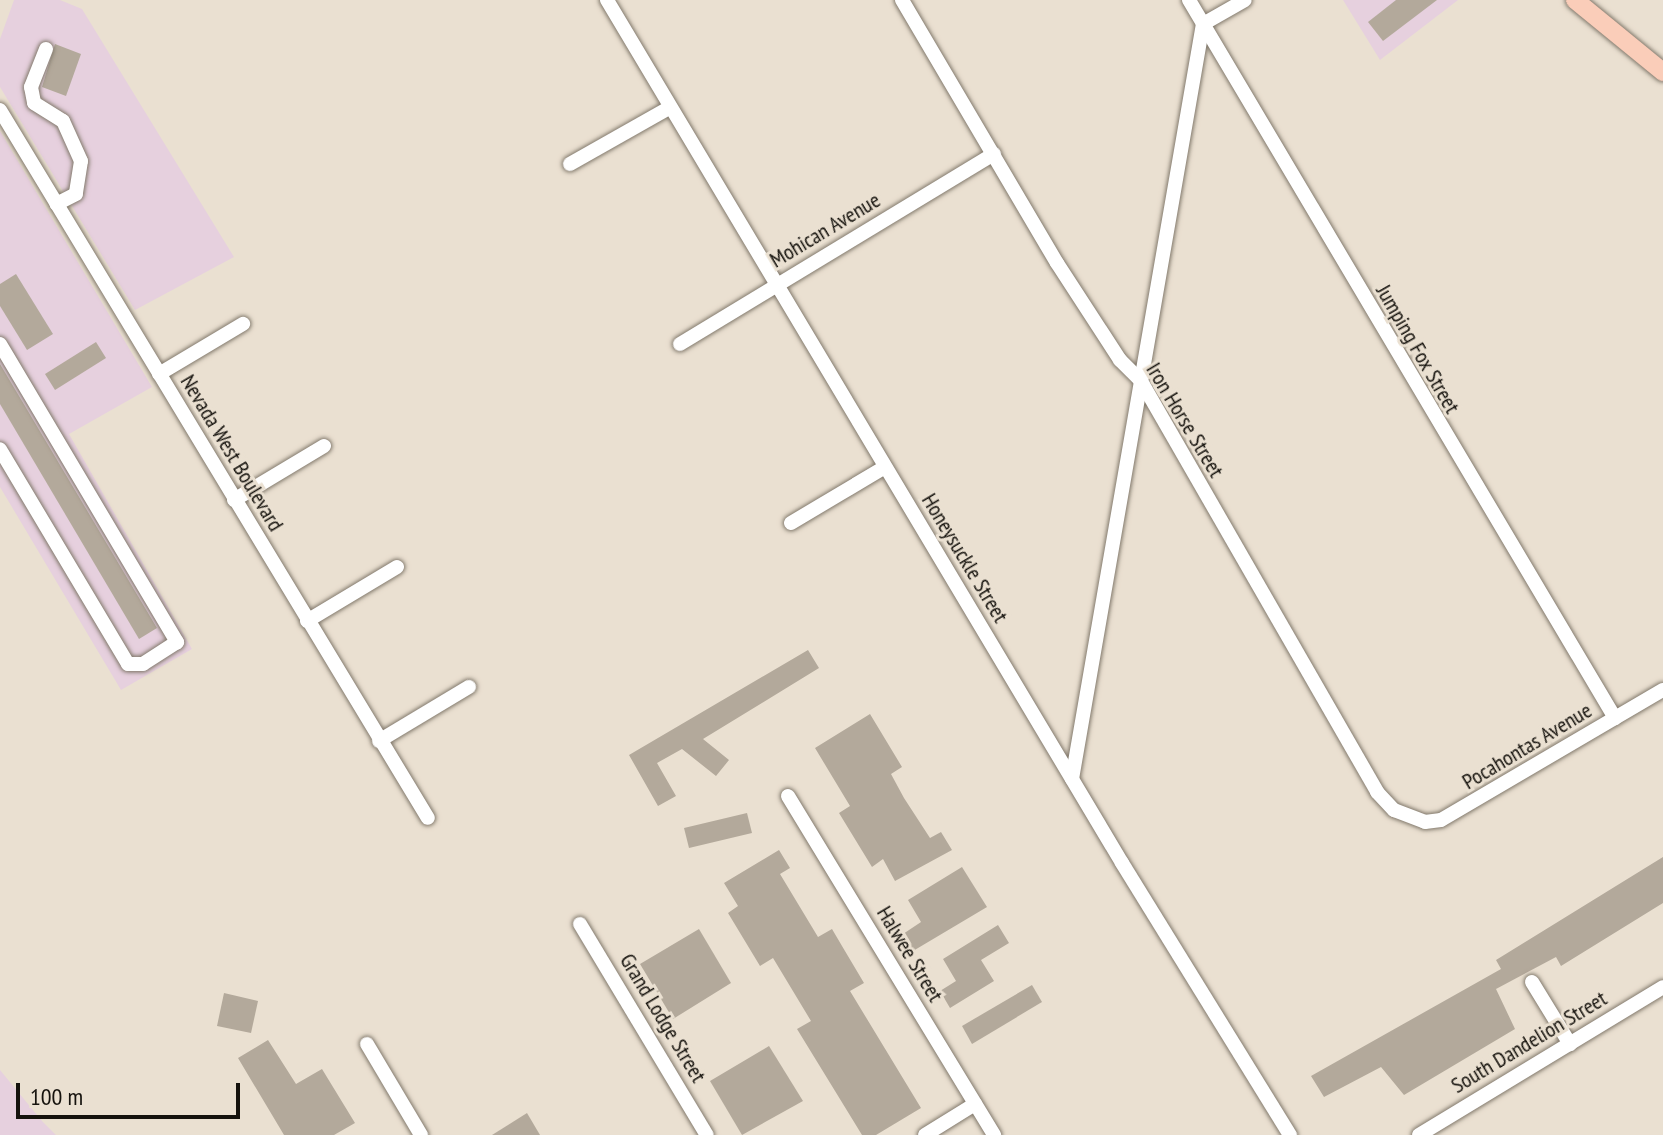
<!DOCTYPE html>
<html>
<head>
<meta charset="utf-8">
<style>
  body { margin:0 }
  #map { position:relative; width:1663px; height:1135px; overflow:hidden; background:#eae0d1; font-family:"PT Sans Narrow",sans-serif }
  div>[style] { position:absolute }
  .commercial>* { inset:0; background:#e6d0de }
  .building>* { inset:0; background:#b3a99b }
  .roads { filter:drop-shadow(0 0 2px #82796c) drop-shadow(0 0 2px #82796c) }
  .minor>* { height:14px; margin:-7px; padding:0 7px; transform-origin:7px; border-radius:7px; background:#fff }
  .major>* { height:18px; margin:-9px; padding:0 9px; transform-origin:9px; border-radius:9px; background:#facdb9 }
  span { translate:-50% -50%; white-space:nowrap; text-align:center; line-height:1.15; -webkit-text-stroke:6px #eae0d1; paint-order:stroke }
  .street-label { font-size:22px; color:#15120d }
  .scale { position:absolute; left:16px; top:1083px; width:224px; height:36px; box-sizing:border-box; border:4px solid #15120d; border-top:0; padding-left:10px; font-size:24px; line-height:28px; white-space:nowrap; color:#15120d; -webkit-text-stroke:6px #eae0d1; paint-order:stroke }
</style>
</head>
<body>
<div id="map">
  <div class="commercial">
    <i style="clip-path:polygon(14px 0,60px 0,82px 9px,234px 257px,135px 310px,0 87px,0 39px)"></i>
    <i style="clip-path:polygon(1343px 0,1458px 0,1380px 60px)"></i>
    <i style="clip-path:polygon(0 131px,152px 387px,69px 434px,192px 649px,121px 690px,0 487px)"></i>
    <i style="clip-path:polygon(0 1070px,42px 1121px,56px 1135px,0 1135px)"></i>
  </div>
  <div class="building">
    <i style="clip-path:polygon(1396px 0,1437px 0,1383px 41px,1368px 22px)"></i>
    <i style="clip-path:polygon(55px 44px,81px 54px,66px 96px,42px 87px)"></i>
    <i style="clip-path:polygon(16px 274px,53px 334px,27px 350px,0 306px,0 284px)"></i>
    <i style="clip-path:polygon(96px 342px,106px 358px,55px 390px,45px 374px)"></i>
    <i style="clip-path:polygon(0 364px,157px 628px,139px 639px,0 404px)"></i>
    <i style="clip-path:polygon(808px 650px,819px 668px,703px 739px,729px 760px,716px 776px,682px 749px,657px 763px,676px 796px,658px 806px,629px 755px)"></i>
    <i style="clip-path:polygon(870px 714px,902px 767px,891px 774px,904px 798px,930px 838px,941px 832px,952px 850px,895px 881px,883px 859px,872px 867px,839px 813px,850px 806px,815px 748px)"></i>
    <i style="clip-path:polygon(747px 813px,752px 833px,689px 848px,684px 828px)"></i>
    <i style="clip-path:polygon(779px 850px,790px 868px,780px 874px,818px 937px,832px 929px,842px 946px,864px 983px,850px 991px,921px 1108px,876px 1135px,862px 1135px,797px 1029px,811px 1021px,773px 958px,760px 966px,728px 913px,738px 906px,724px 883px)"></i>
    <i style="clip-path:polygon(1663px 857px,1663px 903px,1561px 966px,1556px 957px,1496px 989px,1515px 1029px,1404px 1095px,1381px 1067px,1324px 1097px,1311px 1076px,1501px 969px,1496px 960px)"></i>
    <i style="clip-path:polygon(962px 867px,987px 907px,913px 951px,903px 934px,921px 922px,908px 900px)"></i>
    <i style="clip-path:polygon(998px 925px,1009px 943px,981px 960px,994px 981px,950px 1008px,940px 991px,956px 981px,943px 959px)"></i>
    <i style="clip-path:polygon(699px 929px,731px 983px,673px 1019px,640px 964px)"></i>
    <i style="clip-path:polygon(1032px 985px,1042px 1002px,972px 1044px,962px 1026px)"></i>
    <i style="clip-path:polygon(224px 993px,258px 1001px,251px 1033px,217px 1026px)"></i>
    <i style="clip-path:polygon(268px 1040px,296px 1084px,322px 1069px,355px 1123px,334px 1135px,284px 1135px,238px 1058px)"></i>
    <i style="clip-path:polygon(769px 1046px,803px 1101px,742px 1135px,710px 1081px)"></i>
    <i style="clip-path:polygon(527px 1113px,540px 1135px,492px 1135px)"></i>
  </div>
  <div class="roads">
    <div class="minor">
      <i style="left:607px;top:0;width:1005px;rotate:59.17deg"></i>
      <i style="left:1122px;top:863px;width:320px;rotate:58.3deg"></i>
      <i style="left:902px;top:0;width:305px;rotate:59.5deg"></i>
      <i style="left:1057px;top:263px;width:116px;rotate:57deg"></i>
      <i style="left:1120px;top:360px;width:30px;rotate:45deg"></i>
      <i style="left:1141px;top:381px;width:474px;rotate:60.1deg"></i>
      <i style="left:1377px;top:792px;width:25px;rotate:47deg"></i>
      <i style="left:1394px;top:810px;width:33px;rotate:21deg"></i>
      <i style="left:1425px;top:822px;width:16px;rotate:-7deg"></i>
      <i style="left:1441px;top:820px;width:257px;rotate:-30.4deg"></i>
      <i style="left:1189px;top:0;width:835px;rotate:59.32deg"></i>
      <i style="left:46px;top:49px;width:41px;rotate:111.5deg"></i>
      <i style="left:31px;top:87px;width:16px;rotate:79deg"></i>
      <i style="left:34px;top:103px;width:34px;rotate:32deg"></i>
      <i style="left:63px;top:121px;width:44px;rotate:65.8deg"></i>
      <i style="left:81px;top:161px;width:33px;rotate:99deg"></i>
      <i style="left:76px;top:194px;width:22px;rotate:153deg"></i>
      <i style="left:0;top:110px;width:827px;rotate:58.85deg"></i>
      <i style="left:570px;top:164px;width:114px;rotate:-29.5deg"></i>
      <i style="left:0;top:344px;width:347px;rotate:59.3deg"></i>
      <i style="left:177px;top:642px;width:40px;rotate:147.1deg"></i>
      <i style="left:143px;top:664px;width:15px;rotate:180deg"></i>
      <i style="left:128px;top:664px;width:250px;rotate:-120.8deg"></i>
      <i style="left:680px;top:344px;width:367px;rotate:-31.2deg"></i>
      <i style="left:159px;top:374px;width:98px;rotate:-30.8deg"></i>
      <i style="left:234px;top:500px;width:105px;rotate:-31deg"></i>
      <i style="left:791px;top:523px;width:109px;rotate:-30.8deg"></i>
      <i style="left:307px;top:621px;width:105px;rotate:-31deg"></i>
      <i style="left:379px;top:741px;width:105px;rotate:-31deg"></i>
      <i style="left:1072px;top:779px;width:766px;rotate:-80.16deg"></i>
      <i style="left:1203px;top:24px;width:48px;rotate:-29.7deg"></i>
      <i style="left:788px;top:796px;width:397px;rotate:58.7deg"></i>
      <i style="left:580px;top:924px;width:246px;rotate:59deg"></i>
      <i style="left:1532px;top:982px;width:73px;rotate:58.5deg"></i>
      <i style="left:367px;top:1044px;width:106px;rotate:59.3deg"></i>
      <i style="left:925px;top:1135px;width:59px;rotate:-31.8deg"></i>
      <i style="left:1419px;top:1135px;width:285px;rotate:-31.2deg"></i>
    </div>
    <div class="major">
      <i style="left:1575px;top:0;width:114px;rotate:39.3deg"></i>
    </div>
  </div>
  <div class="street-label">
    <span style="left:825px;top:230px;rotate:-31deg">Mohican Avenue</span>
    <span style="left:1418px;top:349px;rotate:60deg">Jumping Fox Street</span>
    <span style="left:1185px;top:420px;rotate:59deg">Iron Horse Street</span>
    <span style="left:232px;top:453px;rotate:59deg">Nevada West Boulevard</span>
    <span style="left:965px;top:558px;rotate:59deg">Honeysuckle Street</span>
    <span style="left:1527px;top:746px;rotate:-31deg">Pocahontas Avenue</span>
    <span style="left:910px;top:954px;rotate:59deg">Halwee Street</span>
    <span style="left:663px;top:1018px;rotate:59deg">Grand Lodge Street</span>
    <span style="left:1529px;top:1042px;rotate:-31deg">South Dandelion Street</span>
  </div>
  <div class="scale">100 m</div>
</div>
</body>
</html>
